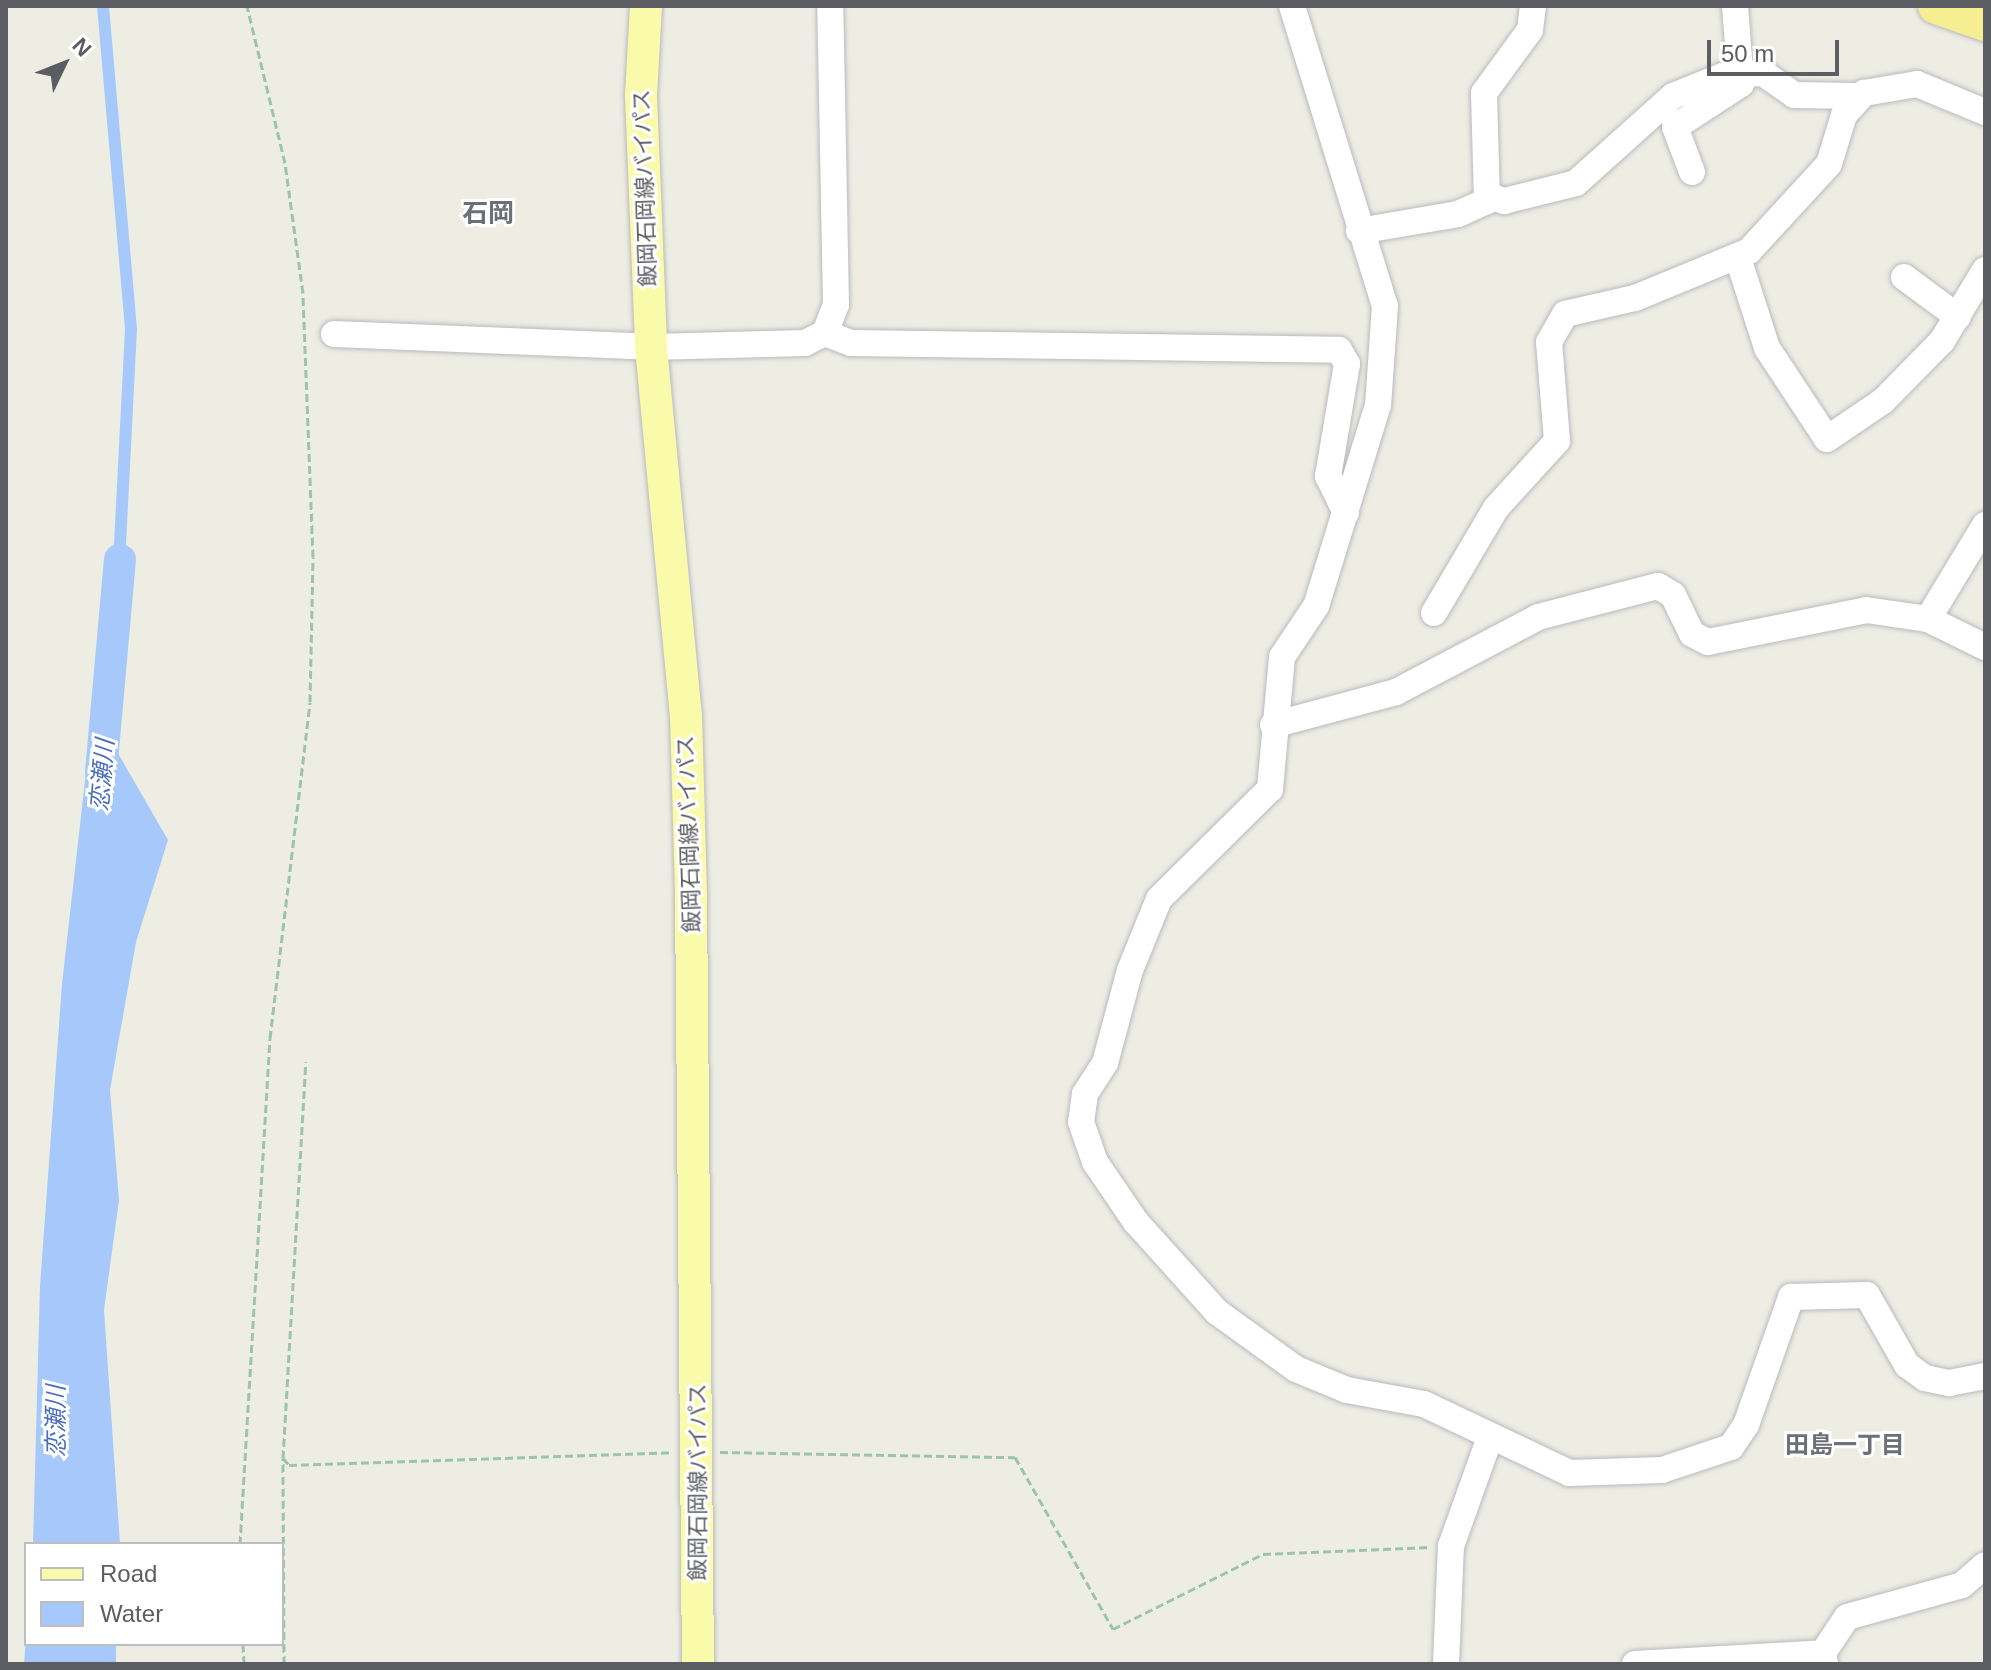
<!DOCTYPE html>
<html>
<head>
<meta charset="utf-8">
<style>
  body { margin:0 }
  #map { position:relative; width:1991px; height:1670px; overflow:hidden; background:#edede3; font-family:Helvetica,"Noto Sans JP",sans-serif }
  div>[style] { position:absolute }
  .water>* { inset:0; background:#a7c8fa }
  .river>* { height:32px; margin:-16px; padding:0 16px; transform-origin:16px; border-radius:16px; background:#a7c8fa }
  .path>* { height:3px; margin-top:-1.5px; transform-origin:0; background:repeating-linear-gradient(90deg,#9bc3ad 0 8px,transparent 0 12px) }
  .roads { filter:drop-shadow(0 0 2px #b8babf) drop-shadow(0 0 2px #b8babf) }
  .minor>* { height:26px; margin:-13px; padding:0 13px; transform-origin:13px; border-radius:13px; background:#fff }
  .major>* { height:32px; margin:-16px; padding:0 16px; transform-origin:16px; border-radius:16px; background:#fafaab }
  .highway>* { height:36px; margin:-18px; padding:0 18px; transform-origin:18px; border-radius:18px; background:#f6ee91 }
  span { translate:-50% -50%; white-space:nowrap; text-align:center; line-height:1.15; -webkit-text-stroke:6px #fff; paint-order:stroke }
  .street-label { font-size:22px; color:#5b5d63 }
  .water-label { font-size:24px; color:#4b6fbc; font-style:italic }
  .neighbourhood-label { font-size:24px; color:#6c6f75; font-weight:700 }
  .quarter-label { font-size:26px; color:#6c6f75; font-weight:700 }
  .frame { position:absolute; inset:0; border:8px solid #5b5d63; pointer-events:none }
  .legend { position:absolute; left:24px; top:1542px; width:260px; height:104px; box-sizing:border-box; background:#fff; border:2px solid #bdbec1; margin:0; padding:10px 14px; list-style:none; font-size:24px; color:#5b5d63 }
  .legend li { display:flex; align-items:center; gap:16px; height:40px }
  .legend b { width:40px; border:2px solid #bdbec1 }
  .north { position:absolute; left:24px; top:24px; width:80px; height:80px; -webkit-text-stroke:6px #fff; paint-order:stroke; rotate:47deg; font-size:22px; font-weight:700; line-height:32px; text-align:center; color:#5b5d63 }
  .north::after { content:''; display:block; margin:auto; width:28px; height:36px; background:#5b5d63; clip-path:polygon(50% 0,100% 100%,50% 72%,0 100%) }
  .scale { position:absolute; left:1707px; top:40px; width:132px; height:36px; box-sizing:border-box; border:4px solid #5b5d63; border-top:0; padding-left:10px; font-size:24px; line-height:28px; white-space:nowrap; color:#5b5d63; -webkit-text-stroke:6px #fff; paint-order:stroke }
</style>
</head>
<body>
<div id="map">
  <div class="water">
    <i style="clip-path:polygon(97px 6px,109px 6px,137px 329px,123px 603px,111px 602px,125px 329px)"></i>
    <i style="clip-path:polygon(93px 710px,168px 840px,136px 942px,110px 1090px,119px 1200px,104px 1310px,120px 1544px,33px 1544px,40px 1286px,62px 984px)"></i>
    <i style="clip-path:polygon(26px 1638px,26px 1644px,116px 1644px,116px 1664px,24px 1664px)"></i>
  </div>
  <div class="river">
    <i style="left:101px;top:772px;width:213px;rotate:-84.9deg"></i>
  </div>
  <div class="path">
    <i style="left:720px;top:1452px;width:295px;rotate:1deg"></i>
    <i style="left:1015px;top:1457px;width:198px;rotate:60.3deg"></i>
    <i style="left:1113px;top:1629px;width:168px;rotate:-26.6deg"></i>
    <i style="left:1263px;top:1554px;width:168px;rotate:-2.4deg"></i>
    <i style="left:283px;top:1458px;width:9px;rotate:49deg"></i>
    <i style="left:289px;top:1465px;width:384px;rotate:-1.9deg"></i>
    <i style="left:240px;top:1544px;width:507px;rotate:-86.61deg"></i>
    <i style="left:270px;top:1038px;width:338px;rotate:-83.2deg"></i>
    <i style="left:310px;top:702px;width:145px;rotate:-88.8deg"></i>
    <i style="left:313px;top:557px;width:264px;rotate:-92.2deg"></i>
    <i style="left:303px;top:293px;width:131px;rotate:-97.9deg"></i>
    <i style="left:285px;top:163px;width:162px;rotate:-103.6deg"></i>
    <i style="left:243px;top:1644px;width:20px;rotate:87deg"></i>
    <i style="left:284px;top:1664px;width:206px;rotate:-90.3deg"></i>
    <i style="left:283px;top:1458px;width:397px;rotate:-86.7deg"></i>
  </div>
  <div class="roads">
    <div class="minor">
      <i style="left:1292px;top:6px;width:314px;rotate:72.8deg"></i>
      <i style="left:1385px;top:306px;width:99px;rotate:94deg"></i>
      <i style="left:1378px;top:405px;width:210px;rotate:107.1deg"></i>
      <i style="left:1316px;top:606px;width:61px;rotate:123.7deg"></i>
      <i style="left:1282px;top:657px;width:133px;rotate:95.2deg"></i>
      <i style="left:1270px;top:789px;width:156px;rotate:135.3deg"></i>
      <i style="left:1159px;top:899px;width:77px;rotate:112.2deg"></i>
      <i style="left:1130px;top:970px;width:96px;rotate:105deg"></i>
      <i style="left:1105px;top:1063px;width:37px;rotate:123deg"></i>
      <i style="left:1085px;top:1094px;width:28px;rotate:98deg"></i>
      <i style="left:1081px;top:1122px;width:42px;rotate:70.7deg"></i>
      <i style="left:1095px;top:1162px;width:73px;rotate:55.7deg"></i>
      <i style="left:1136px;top:1222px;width:121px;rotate:48deg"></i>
      <i style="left:1217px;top:1312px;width:97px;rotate:35.8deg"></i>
      <i style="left:1296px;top:1369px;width:55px;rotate:22.4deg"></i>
      <i style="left:1347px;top:1390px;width:78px;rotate:10.3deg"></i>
      <i style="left:1424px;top:1404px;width:161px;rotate:25.4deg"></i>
      <i style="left:1569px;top:1473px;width:93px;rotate:-1.8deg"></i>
      <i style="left:1662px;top:1470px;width:73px;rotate:-18.4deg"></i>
      <i style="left:1731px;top:1447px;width:27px;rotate:-56deg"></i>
      <i style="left:1746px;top:1425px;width:136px;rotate:-70.6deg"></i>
      <i style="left:1791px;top:1297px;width:76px;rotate:-1.5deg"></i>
      <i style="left:1867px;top:1295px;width:81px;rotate:60.3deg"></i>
      <i style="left:1907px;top:1365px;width:22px;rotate:36deg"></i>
      <i style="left:1925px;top:1378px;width:25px;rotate:12deg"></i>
      <i style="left:1949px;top:1383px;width:37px;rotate:-11deg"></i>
      <i style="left:1692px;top:172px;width:48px;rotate:-110.7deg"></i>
      <i style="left:1675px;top:127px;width:79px;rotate:-33.1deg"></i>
      <i style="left:1741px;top:84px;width:78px;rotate:-94.4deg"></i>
      <i style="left:1490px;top:196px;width:15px;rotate:20deg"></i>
      <i style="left:1504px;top:201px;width:74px;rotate:-14deg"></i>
      <i style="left:1576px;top:183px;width:130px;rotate:-41.9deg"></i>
      <i style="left:1673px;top:96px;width:56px;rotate:-22deg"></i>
      <i style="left:1725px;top:75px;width:38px;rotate:-3deg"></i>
      <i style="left:1763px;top:73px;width:38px;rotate:35deg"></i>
      <i style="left:1794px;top:95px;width:65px;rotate:0.9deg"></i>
      <i style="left:1359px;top:231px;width:100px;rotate:-9.7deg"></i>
      <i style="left:1458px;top:214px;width:32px;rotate:-24deg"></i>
      <i style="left:1487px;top:201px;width:108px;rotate:-91.6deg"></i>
      <i style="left:1484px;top:93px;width:78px;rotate:-53.9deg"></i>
      <i style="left:1530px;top:30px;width:24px;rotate:-83deg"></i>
      <i style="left:1738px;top:258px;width:95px;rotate:72.1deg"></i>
      <i style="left:1767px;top:348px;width:109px;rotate:56.6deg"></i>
      <i style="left:1827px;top:439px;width:68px;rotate:-34.2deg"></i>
      <i style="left:1883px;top:401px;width:84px;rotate:-45.5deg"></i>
      <i style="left:1942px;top:341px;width:83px;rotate:-58.8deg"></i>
      <i style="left:1904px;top:277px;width:67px;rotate:36.5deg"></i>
      <i style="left:825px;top:333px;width:28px;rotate:21deg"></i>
      <i style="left:851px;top:343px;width:488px;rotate:0.8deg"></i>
      <i style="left:1339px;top:350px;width:16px;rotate:60deg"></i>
      <i style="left:1347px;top:364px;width:114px;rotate:99.6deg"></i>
      <i style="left:1328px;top:476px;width:41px;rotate:64.1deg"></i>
      <i style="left:334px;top:334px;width:317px;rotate:2.3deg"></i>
      <i style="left:651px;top:347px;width:154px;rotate:-1.5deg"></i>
      <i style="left:805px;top:343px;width:22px;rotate:-27deg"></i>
      <i style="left:825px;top:333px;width:30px;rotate:-69deg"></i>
      <i style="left:836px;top:305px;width:299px;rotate:-91.1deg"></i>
      <i style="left:1434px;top:613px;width:122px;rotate:-59.4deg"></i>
      <i style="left:1496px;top:508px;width:91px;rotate:-47.7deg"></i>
      <i style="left:1557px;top:441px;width:99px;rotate:-94.6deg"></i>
      <i style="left:1549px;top:342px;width:32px;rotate:-60deg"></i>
      <i style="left:1565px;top:314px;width:72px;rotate:-12.9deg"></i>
      <i style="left:1635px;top:298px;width:123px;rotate:-22.4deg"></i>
      <i style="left:1749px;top:251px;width:118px;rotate:-47.4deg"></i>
      <i style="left:1829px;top:164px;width:51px;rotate:-73deg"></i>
      <i style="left:1844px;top:115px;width:30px;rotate:-48deg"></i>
      <i style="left:1864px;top:93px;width:54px;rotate:-9.6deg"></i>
      <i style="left:1917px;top:84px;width:74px;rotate:22.4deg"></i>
      <i style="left:1928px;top:619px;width:110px;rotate:-58.8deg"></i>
      <i style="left:1273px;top:725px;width:127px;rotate:-15deg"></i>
      <i style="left:1396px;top:692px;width:161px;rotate:-27.8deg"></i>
      <i style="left:1538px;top:617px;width:124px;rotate:-14.5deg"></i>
      <i style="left:1658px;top:586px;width:17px;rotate:31deg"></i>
      <i style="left:1673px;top:595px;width:43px;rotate:64deg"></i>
      <i style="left:1692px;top:634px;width:18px;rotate:27deg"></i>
      <i style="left:1708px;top:642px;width:161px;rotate:-11.4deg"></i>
      <i style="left:1866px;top:610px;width:63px;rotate:8.3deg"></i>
      <i style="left:1928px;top:619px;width:64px;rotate:26.2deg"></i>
      <i style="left:1446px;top:1664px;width:118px;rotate:-87.6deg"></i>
      <i style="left:1451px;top:1546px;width:113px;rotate:-70.3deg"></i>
      <i style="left:1635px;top:1664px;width:188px;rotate:-3.3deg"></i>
      <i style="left:1825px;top:1664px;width:11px;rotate:-100deg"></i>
      <i style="left:1823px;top:1653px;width:43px;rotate:-56.3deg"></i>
      <i style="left:1847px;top:1617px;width:119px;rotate:-15.5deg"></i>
      <i style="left:1962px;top:1585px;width:30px;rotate:-41deg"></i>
    </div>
    <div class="major">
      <i style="left:646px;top:6px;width:89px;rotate:93.2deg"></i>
      <i style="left:641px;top:95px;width:252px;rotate:87.7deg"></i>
      <i style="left:651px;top:347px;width:370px;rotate:84.6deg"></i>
      <i style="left:686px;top:715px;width:182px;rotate:88.4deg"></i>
      <i style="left:691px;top:897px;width:767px;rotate:89.48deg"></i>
    </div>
    <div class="highway">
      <i style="left:1936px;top:6px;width:52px;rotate:19.1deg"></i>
    </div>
  </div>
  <div class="street-label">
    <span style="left:645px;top:188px;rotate:-92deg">飯岡石岡線バイパス</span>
    <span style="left:689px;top:834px;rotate:-92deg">飯岡石岡線バイパス</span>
    <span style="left:698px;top:1482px;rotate:-90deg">飯岡石岡線バイパス</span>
  </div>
  <div class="water-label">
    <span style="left:102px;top:775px;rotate:-85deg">恋瀬川</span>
    <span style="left:56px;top:1421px;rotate:-90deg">恋瀬川</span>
  </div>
  <div class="neighbourhood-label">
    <span style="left:1845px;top:1445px">田島一丁目</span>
  </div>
  <div class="quarter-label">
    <span style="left:488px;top:214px">石岡</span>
  </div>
  <div class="frame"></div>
  <ul class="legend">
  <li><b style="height:10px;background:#fafaab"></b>Road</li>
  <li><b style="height:22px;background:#a7c8fa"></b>Water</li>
  </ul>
  <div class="north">N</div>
  <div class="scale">50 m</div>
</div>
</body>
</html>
